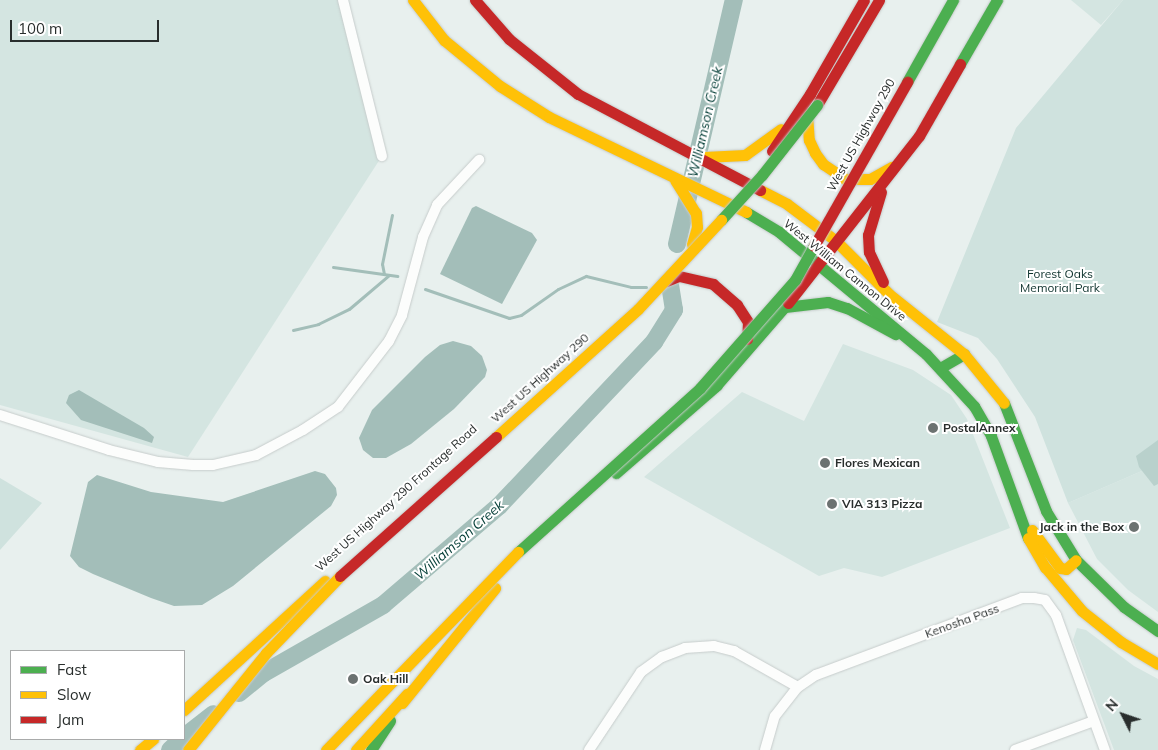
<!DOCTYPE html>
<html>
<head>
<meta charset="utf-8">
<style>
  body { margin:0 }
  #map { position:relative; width:1158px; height:750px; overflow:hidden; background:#e8f0ee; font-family:Mulish,sans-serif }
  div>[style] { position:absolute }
  .built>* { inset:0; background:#d4e5e1 }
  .green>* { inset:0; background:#cfe2de }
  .forest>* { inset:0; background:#b9d1cc }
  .water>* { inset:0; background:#a3beb9 }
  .stream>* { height:3px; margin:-1.5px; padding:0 1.5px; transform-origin:1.5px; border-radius:1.5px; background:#a3beb9 }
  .river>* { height:18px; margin:-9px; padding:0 9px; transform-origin:9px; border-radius:9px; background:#a3beb9 }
  .roads { filter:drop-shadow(0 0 1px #c6cccb) drop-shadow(0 0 1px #c6cccb) }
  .street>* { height:10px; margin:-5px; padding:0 5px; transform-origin:5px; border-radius:5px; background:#fcfdfc }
  .fast>* { height:11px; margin:-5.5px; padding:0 5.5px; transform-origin:5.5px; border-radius:5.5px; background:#4caf50 }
  .slow>* { height:11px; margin:-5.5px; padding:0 5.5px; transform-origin:5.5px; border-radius:5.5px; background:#ffc107 }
  .jam>* { height:11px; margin:-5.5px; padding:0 5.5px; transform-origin:5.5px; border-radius:5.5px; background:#c62828 }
  .bridges { filter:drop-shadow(0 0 1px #c8cccb) drop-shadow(0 0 1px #c8cccb) }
  .fast-bridge>* { height:11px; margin:-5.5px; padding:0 5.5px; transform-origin:5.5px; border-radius:5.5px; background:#4caf50 }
  .slow-bridge>* { height:11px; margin:-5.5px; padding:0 5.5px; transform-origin:5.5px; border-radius:5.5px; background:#ffc107 }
  .jam-bridge>* { height:11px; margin:-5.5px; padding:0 5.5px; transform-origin:5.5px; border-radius:5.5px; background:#c62828 }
  .dots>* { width:14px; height:14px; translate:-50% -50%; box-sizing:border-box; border:2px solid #fff; border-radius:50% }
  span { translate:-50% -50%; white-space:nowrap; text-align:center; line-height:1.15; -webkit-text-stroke:4px #fff; paint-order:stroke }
  .street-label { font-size:12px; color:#292e2d }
  .park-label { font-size:12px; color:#0f332e }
  .poi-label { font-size:12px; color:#292e2d; font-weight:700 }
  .left { translate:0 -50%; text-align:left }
  .right { translate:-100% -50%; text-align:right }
  .water-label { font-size:14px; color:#033d36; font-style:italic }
  .legend { position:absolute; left:10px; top:650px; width:175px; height:90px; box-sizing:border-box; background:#fff; border:1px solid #a9abab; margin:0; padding:6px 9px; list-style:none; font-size:15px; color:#292e2d }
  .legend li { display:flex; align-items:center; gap:10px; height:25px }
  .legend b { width:25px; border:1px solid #a9abab }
  .north { position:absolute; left:1098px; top:690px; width:50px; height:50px; -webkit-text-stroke:4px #fff; paint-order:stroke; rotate:311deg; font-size:14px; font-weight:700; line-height:20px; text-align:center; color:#292e2d }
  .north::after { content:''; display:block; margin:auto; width:18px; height:22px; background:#292e2d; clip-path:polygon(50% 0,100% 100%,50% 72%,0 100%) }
  .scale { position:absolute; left:10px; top:20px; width:149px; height:22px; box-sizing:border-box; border:2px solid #292e2d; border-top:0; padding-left:6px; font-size:15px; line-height:18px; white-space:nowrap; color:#292e2d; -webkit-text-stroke:4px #fff; paint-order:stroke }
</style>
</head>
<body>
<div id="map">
  <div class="built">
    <i style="clip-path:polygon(0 0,345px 0,382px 156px,188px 457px,0 405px)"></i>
    <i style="clip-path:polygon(1071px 0,1123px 0,1101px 25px)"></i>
    <i style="clip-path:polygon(843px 344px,913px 370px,951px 395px,967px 419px,1010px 528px,882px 577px,844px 568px,819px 576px,644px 477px,742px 392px,804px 421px)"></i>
    <i style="clip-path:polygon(1158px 464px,1158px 612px,1128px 590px,1097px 559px,1068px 503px)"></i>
    <i style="clip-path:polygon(1077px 628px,1086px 630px,1134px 666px,1158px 679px,1158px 750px,1114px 750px,1073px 640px)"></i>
  </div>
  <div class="green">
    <i style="clip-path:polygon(1123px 0,1158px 0,1158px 464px,1068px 503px,1035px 417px,997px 359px,978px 338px,937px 322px,1016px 128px)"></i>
    <i style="clip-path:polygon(0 478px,42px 503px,0 550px)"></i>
  </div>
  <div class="forest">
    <i style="clip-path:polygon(1158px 440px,1158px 484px,1154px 486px,1139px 467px,1136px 456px)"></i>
  </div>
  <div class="water">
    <i style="clip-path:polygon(476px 206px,532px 233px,537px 240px,502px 304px,440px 274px,472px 208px)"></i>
    <i style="clip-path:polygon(453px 341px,471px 346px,482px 356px,487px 370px,485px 377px,454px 409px,411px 444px,386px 458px,373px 458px,363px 450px,359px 438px,372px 410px,425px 357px,440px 345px)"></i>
    <i style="clip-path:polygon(79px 390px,144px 428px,154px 437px,152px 443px,81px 420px,66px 403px,69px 395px)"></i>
    <i style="clip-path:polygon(315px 471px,325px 474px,336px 488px,337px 495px,331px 506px,233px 586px,202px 605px,174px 606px,151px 598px,93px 574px,79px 567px,70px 556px,88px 482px,97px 475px,151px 492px,223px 502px)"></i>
  </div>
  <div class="stream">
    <i style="left:333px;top:267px;width:65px;rotate:8deg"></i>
    <i style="left:384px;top:274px;width:10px;rotate:-101deg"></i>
    <i style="left:382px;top:264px;width:50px;rotate:-78.5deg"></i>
    <i style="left:425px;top:289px;width:89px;rotate:19deg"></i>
    <i style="left:509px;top:318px;width:12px;rotate:-14deg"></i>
    <i style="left:521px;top:315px;width:45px;rotate:-35.1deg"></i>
    <i style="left:558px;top:289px;width:31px;rotate:-25deg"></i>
    <i style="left:586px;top:276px;width:46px;rotate:13.7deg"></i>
    <i style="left:631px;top:287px;width:15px"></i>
    <i style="left:293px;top:330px;width:26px;rotate:-13deg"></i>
    <i style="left:318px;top:324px;width:34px;rotate:-26deg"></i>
    <i style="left:349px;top:309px;width:52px;rotate:-40.4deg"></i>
  </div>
  <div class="river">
    <i style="left:677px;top:244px;width:251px;rotate:-76.9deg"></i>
    <i style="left:239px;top:693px;width:32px;rotate:-39deg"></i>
    <i style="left:264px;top:673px;width:137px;rotate:-29.7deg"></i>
    <i style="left:383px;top:605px;width:153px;rotate:-40.5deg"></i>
    <i style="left:499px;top:506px;width:226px;rotate:-46.6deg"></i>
    <i style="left:654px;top:342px;width:38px;rotate:-58deg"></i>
    <i style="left:674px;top:310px;width:24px;rotate:-99deg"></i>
    <i style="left:184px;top:737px;width:37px;rotate:-38deg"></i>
    <i style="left:170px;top:750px;width:16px;rotate:-43deg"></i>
  </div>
  <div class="roads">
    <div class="street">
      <i style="left:343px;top:0;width:161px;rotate:76deg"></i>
      <i style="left:0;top:415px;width:114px;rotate:17.8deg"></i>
      <i style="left:109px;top:450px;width:50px;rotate:13.8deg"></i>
      <i style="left:158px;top:462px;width:35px;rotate:5deg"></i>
      <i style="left:193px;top:465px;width:20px"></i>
      <i style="left:213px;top:465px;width:44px;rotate:-13.1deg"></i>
      <i style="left:256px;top:455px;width:53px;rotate:-28deg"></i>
      <i style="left:303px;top:430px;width:42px;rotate:-33.3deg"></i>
      <i style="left:338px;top:407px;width:83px;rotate:-52.3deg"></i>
      <i style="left:389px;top:341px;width:29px;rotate:-63deg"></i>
      <i style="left:402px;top:315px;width:81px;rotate:-74.9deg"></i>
      <i style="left:423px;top:237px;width:35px;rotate:-66deg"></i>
      <i style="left:437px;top:205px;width:62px;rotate:-47deg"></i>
      <i style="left:589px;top:750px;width:94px;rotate:-56.3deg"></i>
      <i style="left:641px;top:672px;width:26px;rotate:-36deg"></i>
      <i style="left:662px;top:657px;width:25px;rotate:-21deg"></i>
      <i style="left:685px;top:648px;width:29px;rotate:-4deg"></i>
      <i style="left:714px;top:646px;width:21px;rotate:14deg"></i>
      <i style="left:734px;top:651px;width:73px;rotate:29.4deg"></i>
      <i style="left:765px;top:750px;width:35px;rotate:-74deg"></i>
      <i style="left:775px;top:716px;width:37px;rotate:-52deg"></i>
      <i style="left:798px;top:687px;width:22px;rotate:-34deg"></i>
      <i style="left:816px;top:675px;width:220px;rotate:-20.5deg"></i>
      <i style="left:1022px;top:598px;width:12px"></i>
      <i style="left:1034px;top:598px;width:11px;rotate:10deg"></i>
      <i style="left:1045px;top:600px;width:19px;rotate:54deg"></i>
      <i style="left:1056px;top:615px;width:144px;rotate:70.1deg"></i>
      <i style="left:1015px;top:750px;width:84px;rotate:-20.2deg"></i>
    </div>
    <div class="fast">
      <i style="left:960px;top:64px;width:74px;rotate:-60deg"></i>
      <i style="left:746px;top:212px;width:39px;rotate:31deg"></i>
      <i style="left:779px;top:232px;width:191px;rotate:39.7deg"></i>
      <i style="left:926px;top:354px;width:71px;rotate:47.3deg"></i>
      <i style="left:974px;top:406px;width:34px;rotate:60deg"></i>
      <i style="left:991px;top:436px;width:109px;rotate:70.1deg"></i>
      <i style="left:785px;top:307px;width:43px;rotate:-6.6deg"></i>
      <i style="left:828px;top:302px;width:20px;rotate:18deg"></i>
      <i style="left:847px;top:308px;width:55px;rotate:28.4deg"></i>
      <i style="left:940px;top:368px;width:28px;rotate:-30deg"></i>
      <i style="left:1004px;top:403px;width:116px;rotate:68.7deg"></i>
      <i style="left:1046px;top:511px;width:57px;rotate:58.5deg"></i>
      <i style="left:1076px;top:560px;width:67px;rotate:44.4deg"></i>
      <i style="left:1124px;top:607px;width:42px;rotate:35.2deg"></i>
      <i style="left:616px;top:473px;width:133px;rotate:-41deg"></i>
      <i style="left:716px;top:386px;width:110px;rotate:-49.1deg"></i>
      <i style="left:371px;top:750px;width:35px;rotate:-57deg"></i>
    </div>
    <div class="slow">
      <i style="left:413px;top:0;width:51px;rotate:52.2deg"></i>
      <i style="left:444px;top:40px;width:72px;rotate:39.4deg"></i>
      <i style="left:500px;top:86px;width:58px;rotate:32.3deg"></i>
      <i style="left:549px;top:117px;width:219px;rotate:25.7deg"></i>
      <i style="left:807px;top:114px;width:26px;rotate:86deg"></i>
      <i style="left:809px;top:140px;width:14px;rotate:65deg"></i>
      <i style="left:815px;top:153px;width:14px;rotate:54deg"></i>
      <i style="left:823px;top:164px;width:27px;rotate:34deg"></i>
      <i style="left:845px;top:179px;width:25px"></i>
      <i style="left:870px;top:179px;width:25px;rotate:-29deg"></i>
      <i style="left:704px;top:157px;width:41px;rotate:-2.8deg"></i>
      <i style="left:745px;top:155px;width:44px;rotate:-35.8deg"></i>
      <i style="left:675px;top:180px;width:39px;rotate:58deg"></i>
      <i style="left:696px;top:213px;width:14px;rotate:86deg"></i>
      <i style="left:697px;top:227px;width:18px;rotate:106deg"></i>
      <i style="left:760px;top:190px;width:30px;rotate:27deg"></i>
      <i style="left:787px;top:204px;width:60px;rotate:36.9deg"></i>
      <i style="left:835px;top:240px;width:76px;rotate:45deg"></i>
      <i style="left:889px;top:294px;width:96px;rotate:38.7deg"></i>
      <i style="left:964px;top:354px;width:63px;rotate:50.8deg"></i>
      <i style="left:1032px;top:530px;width:47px;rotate:53.6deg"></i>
      <i style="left:1060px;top:568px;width:6px;rotate:9deg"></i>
      <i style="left:1066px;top:569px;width:13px;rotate:-42deg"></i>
      <i style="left:1028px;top:538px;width:34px;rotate:60deg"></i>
      <i style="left:1045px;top:567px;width:57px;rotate:49.9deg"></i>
      <i style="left:1082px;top:611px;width:50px;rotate:38.5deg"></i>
      <i style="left:1121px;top:642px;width:43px;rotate:30.7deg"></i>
      <i style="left:402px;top:703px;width:148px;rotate:-51deg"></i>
      <i style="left:184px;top:710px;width:191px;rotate:-42.5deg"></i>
      <i style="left:140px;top:750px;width:17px;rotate:-40deg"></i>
      <i style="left:356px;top:750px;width:76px;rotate:-47.7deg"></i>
    </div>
    <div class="jam">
      <i style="left:475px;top:0;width:52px;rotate:48.9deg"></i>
      <i style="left:509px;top:39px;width:88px;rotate:38.6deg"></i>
      <i style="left:578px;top:94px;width:206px;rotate:27.8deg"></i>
      <i style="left:817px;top:105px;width:122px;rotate:-59.4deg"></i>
      <i style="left:772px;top:151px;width:69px;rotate:-56.3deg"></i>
      <i style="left:810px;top:94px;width:108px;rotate:-60.1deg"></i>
      <i style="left:881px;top:192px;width:45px;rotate:106.8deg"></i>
      <i style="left:868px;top:235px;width:17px;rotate:87deg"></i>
      <i style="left:869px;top:252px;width:33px;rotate:65deg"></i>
      <i style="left:664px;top:282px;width:16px;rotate:-22deg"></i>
      <i style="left:679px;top:276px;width:35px;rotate:13deg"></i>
      <i style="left:713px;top:284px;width:32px;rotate:41deg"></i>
      <i style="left:737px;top:305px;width:20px;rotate:57deg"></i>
      <i style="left:748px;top:322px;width:17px;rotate:93deg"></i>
      <i style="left:788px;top:303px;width:212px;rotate:-51.9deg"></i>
      <i style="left:919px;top:136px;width:83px;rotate:-60.3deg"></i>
    </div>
  </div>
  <div class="bridges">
    <div class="fast-bridge">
      <i style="left:907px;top:82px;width:94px;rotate:-60.7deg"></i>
      <i style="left:721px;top:220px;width:61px;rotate:-47.7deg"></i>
      <i style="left:762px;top:175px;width:89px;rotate:-51.8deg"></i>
      <i style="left:518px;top:552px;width:245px;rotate:-42deg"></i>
      <i style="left:700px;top:388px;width:144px;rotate:-48.7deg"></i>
      <i style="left:795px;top:280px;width:39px;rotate:-61deg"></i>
    </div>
    <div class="slow-bridge">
      <i style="left:496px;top:437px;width:191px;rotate:-42deg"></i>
      <i style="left:638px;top:309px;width:122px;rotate:-47deg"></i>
      <i style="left:188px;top:750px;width:124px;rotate:-51.2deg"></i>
      <i style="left:266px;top:653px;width:107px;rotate:-46.1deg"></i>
      <i style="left:326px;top:750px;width:276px;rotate:-45.9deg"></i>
    </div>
    <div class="jam-bridge">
      <i style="left:814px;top:246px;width:189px;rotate:-60.4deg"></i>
      <i style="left:340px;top:576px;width:209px;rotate:-41.7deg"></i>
    </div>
  </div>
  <div class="dots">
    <i style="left:933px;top:428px;background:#6c7271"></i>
    <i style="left:825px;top:463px;background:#6c7271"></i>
    <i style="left:832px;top:504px;background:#6c7271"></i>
    <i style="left:1134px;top:527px;background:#6c7271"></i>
    <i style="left:353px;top:679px;background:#6c7271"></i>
  </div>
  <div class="street-label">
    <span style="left:861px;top:135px;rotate:-61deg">West US Highway 290</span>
    <span style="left:845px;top:270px;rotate:39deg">West William Cannon Drive</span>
    <span style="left:540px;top:378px;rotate:-42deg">West US Highway 290</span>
    <span style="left:396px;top:498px;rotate:-42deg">West US Highway 290 Frontage Road</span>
    <span style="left:962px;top:621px;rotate:-20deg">Kenosha Pass</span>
  </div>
  <div class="park-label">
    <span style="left:1060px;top:281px">Forest Oaks<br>Memorial Park</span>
  </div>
  <div class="poi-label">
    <span class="left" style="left:943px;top:428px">PostalAnnex</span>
    <span class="left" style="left:835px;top:463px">Flores Mexican</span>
    <span class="left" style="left:842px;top:504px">VIA 313 Pizza</span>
    <span class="right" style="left:1124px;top:527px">Jack in the Box</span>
    <span class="left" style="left:363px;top:679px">Oak Hill</span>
  </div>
  <div class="water-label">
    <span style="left:705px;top:122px;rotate:-77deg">Williamson Creek</span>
    <span style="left:459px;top:540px;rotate:-41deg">Williamson Creek</span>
  </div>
  <ul class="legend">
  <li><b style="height:6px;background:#4caf50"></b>Fast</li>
  <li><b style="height:6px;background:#ffc107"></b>Slow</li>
  <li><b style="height:6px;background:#c62828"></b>Jam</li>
  </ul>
  <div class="north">N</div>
  <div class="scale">100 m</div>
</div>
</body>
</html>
